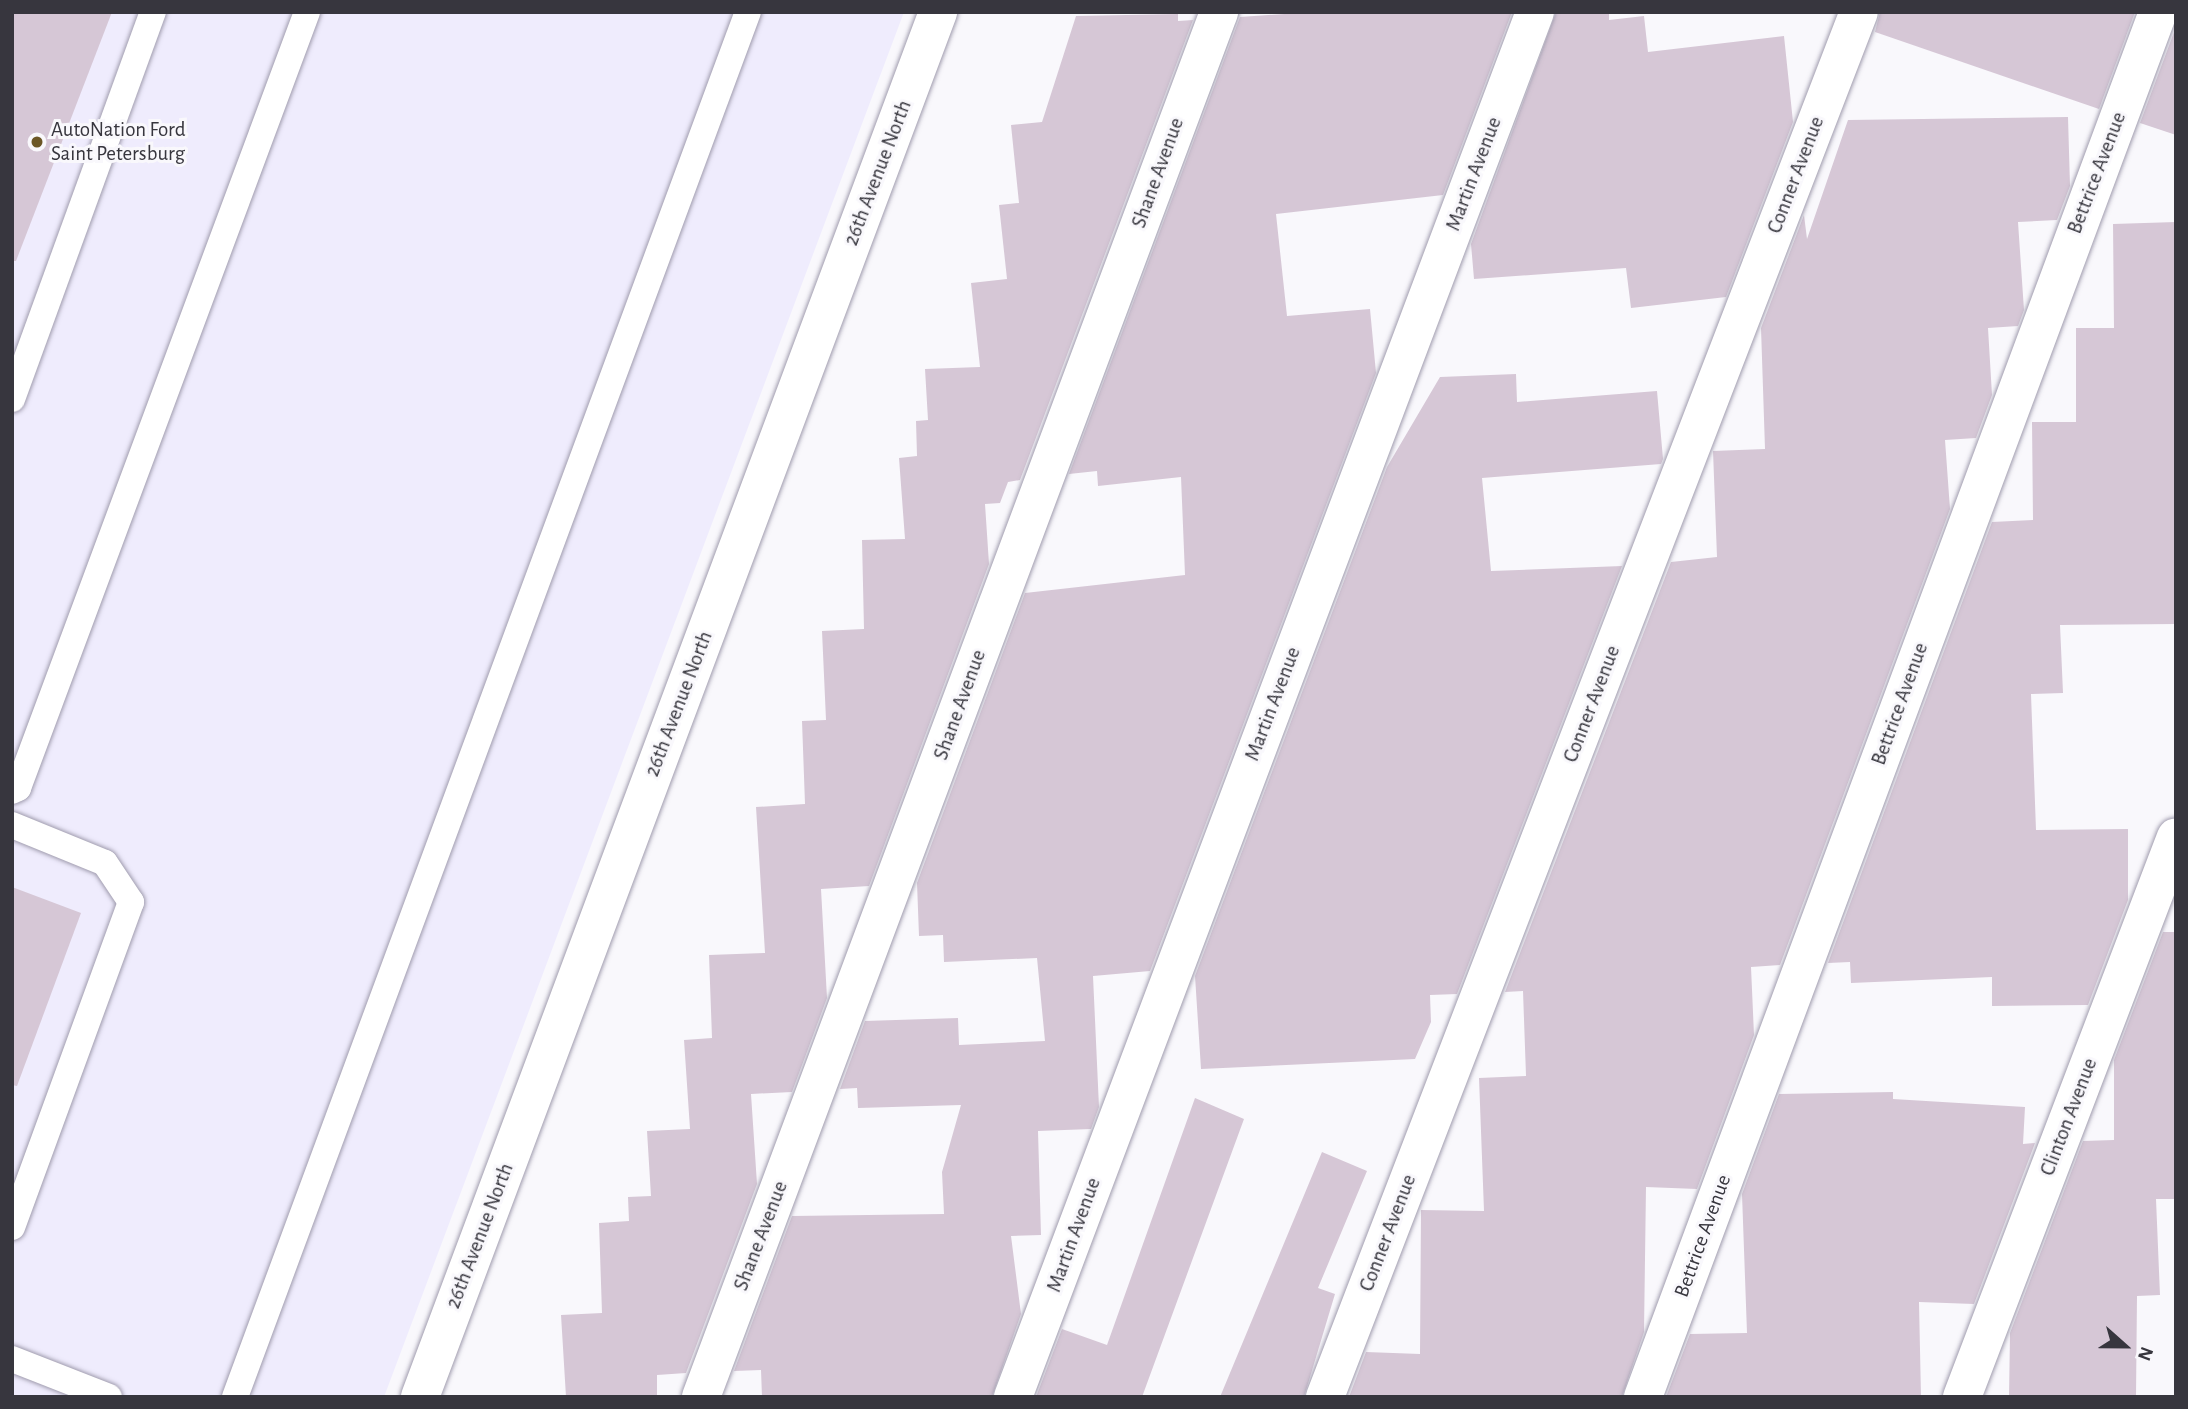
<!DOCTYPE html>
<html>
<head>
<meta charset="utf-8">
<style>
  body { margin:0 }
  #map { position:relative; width:2188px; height:1409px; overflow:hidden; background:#f9f8fc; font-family:"Alegreya Sans",sans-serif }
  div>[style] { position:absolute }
  .built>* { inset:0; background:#efecfd }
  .building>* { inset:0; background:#d6c7d6 }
  .roads { filter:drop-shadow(0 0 2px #a09cae) drop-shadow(0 0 2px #a09cae) }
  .lane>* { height:26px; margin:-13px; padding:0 13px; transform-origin:13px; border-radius:13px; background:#fff }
  .street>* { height:38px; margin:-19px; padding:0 19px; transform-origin:19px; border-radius:19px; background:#fff }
  .dots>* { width:19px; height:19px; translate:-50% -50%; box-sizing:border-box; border:4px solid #f9f8fc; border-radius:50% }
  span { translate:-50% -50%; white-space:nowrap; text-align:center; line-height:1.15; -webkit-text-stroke:6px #f9f8fc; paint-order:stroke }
  .poi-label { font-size:21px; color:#37363e }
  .left { translate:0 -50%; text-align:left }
  .street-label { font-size:21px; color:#37363e }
  .frame { position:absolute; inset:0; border:14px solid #37363e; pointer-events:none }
  .north { position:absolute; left:2090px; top:1311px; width:70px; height:70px; -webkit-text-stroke:5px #f9f8fc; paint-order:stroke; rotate:111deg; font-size:19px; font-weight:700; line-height:28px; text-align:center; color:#37363e }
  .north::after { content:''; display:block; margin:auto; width:24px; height:32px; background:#37363e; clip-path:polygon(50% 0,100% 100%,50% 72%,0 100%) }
</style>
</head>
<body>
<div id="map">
  <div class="built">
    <i style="clip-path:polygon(12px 12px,904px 12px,384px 1397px,12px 1397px)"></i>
  </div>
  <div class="building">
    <i style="clip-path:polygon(12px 12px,112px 12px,16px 261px,12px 261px)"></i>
    <i style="clip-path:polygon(1313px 12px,1512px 12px,1443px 195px,1276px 214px,1287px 316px,1370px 309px,1376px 373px,1150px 971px,1093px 976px,1099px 1107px,1091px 1129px,1038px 1131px,1041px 1235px,1011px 1236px,1021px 1314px,992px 1397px,762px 1397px,761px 1370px,734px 1371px,792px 1216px,944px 1214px,942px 1172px,961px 1105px,858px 1108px,857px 1088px,840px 1089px,865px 1021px,958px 1018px,959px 1045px,1045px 1041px,1037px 958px,944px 962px,943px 935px,919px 936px,917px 883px,1025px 593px,1185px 575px,1181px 477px,1098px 486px,1097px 471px,1069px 474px,1240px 17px)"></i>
    <i style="clip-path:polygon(1556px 12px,1609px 12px,1609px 20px,1644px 16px,1648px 52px,1784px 36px,1793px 122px,1726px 297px,1631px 308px,1626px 268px,1474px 279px,1471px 244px)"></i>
    <i style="clip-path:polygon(1880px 12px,2135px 12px,2099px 109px,1875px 32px)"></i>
    <i style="clip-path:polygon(1178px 14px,1178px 21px,1193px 20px,1020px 480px,1008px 482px,1000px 503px,985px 504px,989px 564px,869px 886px,821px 889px,827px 998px,792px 1092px,751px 1094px,757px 1184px,686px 1373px,657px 1375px,657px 1397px,566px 1397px,561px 1315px,602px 1313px,599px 1223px,629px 1221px,628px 1197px,651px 1196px,647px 1131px,690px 1129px,684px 1040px,712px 1038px,709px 955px,765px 953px,756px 807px,805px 804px,802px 721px,826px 720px,822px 631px,864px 629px,862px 540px,905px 539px,899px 458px,917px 456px,916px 421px,928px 420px,925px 369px,980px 367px,971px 283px,1007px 279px,999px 205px,1019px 203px,1011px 125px,1042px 122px,1076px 16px)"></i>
    <i style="clip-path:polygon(2176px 27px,2176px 135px,2140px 123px)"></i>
    <i style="clip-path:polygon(2068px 117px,2070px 186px,2057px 220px,2018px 222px,2024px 310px,2018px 326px,1988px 328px,1992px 395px,1976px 438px,1945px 440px,1950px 509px,1780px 965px,1751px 967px,1754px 1035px,1697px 1189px,1646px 1187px,1644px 1332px,1622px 1397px,1349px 1397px,1366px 1352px,1420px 1354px,1421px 1210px,1484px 1211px,1479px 1078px,1526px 1076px,1523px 991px,1505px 992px,1671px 562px,1717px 557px,1713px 451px,1765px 449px,1761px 328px,1804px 215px,1807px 239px,1848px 120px)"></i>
    <i style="clip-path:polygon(2176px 222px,2176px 624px,2060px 625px,2063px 693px,2031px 694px,2036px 830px,2128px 829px,2128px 900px,2088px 1005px,1992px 1006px,1992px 977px,1851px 983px,1850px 962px,1828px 963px,1992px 522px,2033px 520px,2032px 422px,2076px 422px,2076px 328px,2114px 328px,2113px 224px)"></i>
    <i style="clip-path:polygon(1516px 374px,1517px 402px,1657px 391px,1663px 459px,1661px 464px,1482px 478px,1491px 571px,1622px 566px,1457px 994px,1430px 995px,1431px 1022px,1415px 1059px,1201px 1069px,1195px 976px,1387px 467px,1440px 377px)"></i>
    <i style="clip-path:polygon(12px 887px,81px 913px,17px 1086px,12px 1085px)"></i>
    <i style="clip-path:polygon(2163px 932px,2176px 932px,2176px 1199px,2156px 1199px,2160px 1295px,2137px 1296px,2136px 1397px,2009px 1397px,2010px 1333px,2083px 1141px,2114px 1140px,2114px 1060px)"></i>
    <i style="clip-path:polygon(1893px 1092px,1893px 1099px,2025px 1107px,2023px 1144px,2035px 1143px,1974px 1304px,1919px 1302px,1921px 1397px,1666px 1397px,1690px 1334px,1747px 1333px,1742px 1194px,1779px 1094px)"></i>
    <i style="clip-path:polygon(1195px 1098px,1244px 1119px,1142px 1397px,1036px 1397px,1062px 1329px,1107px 1345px)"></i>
    <i style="clip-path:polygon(1322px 1152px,1367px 1171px,1318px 1288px,1335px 1294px,1304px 1397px,1220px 1397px)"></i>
  </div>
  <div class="roads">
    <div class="lane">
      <i style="left:12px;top:399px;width:412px;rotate:-70deg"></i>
      <i style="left:12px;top:791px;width:7px;rotate:-27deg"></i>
      <i style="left:18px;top:788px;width:828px;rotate:-69.57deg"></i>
      <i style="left:12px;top:825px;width:100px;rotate:22.2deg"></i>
      <i style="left:105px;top:863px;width:47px;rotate:56.3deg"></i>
      <i style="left:131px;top:902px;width:346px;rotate:110.1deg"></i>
      <i style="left:12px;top:1359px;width:104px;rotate:21.4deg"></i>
      <i style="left:235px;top:1397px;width:1477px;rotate:-69.68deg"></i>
    </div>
    <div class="street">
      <i style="left:420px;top:1397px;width:1479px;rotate:-69.49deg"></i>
      <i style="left:701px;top:1397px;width:1479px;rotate:-69.49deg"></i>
      <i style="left:1013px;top:1397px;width:1480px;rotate:-69.35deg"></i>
      <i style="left:1325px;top:1397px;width:1484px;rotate:-68.92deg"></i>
      <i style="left:1643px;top:1397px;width:1478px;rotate:-69.6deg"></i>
      <i style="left:1962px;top:1397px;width:599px;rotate:-69.09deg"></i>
    </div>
  </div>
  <div class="dots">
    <i style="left:37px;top:142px;background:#6c5726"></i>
  </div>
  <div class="poi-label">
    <span class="left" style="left:51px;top:142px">AutoNation Ford<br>Saint Petersburg</span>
  </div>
  <div class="street-label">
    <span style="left:878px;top:173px;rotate:-69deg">26th Avenue North</span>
    <span style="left:1158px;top:173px;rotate:-70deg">Shane Avenue</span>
    <span style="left:2097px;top:173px;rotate:-69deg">Bettrice Avenue</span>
    <span style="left:1474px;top:174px;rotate:-69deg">Martin Avenue</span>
    <span style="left:1796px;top:175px;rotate:-69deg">Conner Avenue</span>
    <span style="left:679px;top:704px;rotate:-69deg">26th Avenue North</span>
    <span style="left:1273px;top:704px;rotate:-69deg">Martin Avenue</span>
    <span style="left:1592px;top:704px;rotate:-69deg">Conner Avenue</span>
    <span style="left:1900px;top:704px;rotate:-70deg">Bettrice Avenue</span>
    <span style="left:960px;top:705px;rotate:-70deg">Shane Avenue</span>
    <span style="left:2069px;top:1117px;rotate:-69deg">Clinton Avenue</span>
    <span style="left:1388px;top:1233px;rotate:-69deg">Conner Avenue</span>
    <span style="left:1074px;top:1235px;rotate:-70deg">Martin Avenue</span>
    <span style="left:480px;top:1236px;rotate:-69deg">26th Avenue North</span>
    <span style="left:761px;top:1236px;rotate:-69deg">Shane Avenue</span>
    <span style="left:1703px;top:1236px;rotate:-70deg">Bettrice Avenue</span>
  </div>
  <div class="frame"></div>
  <div class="north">N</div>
</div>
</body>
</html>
